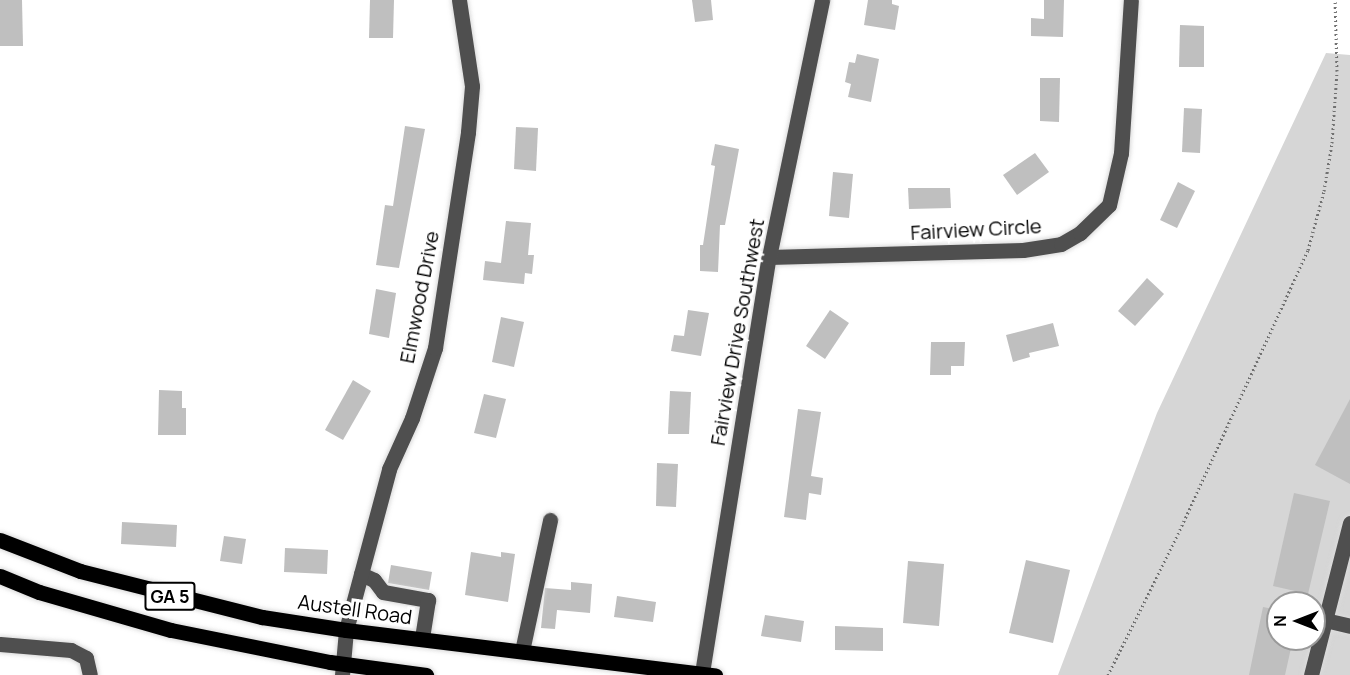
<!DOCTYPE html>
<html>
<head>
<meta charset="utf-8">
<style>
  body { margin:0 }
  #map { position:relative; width:1350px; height:675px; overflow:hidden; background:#fff; font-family:Manrope,sans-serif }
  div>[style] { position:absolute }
  .green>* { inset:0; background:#d6d6d6 }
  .building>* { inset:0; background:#bfbfbf }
  .path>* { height:3px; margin-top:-1.5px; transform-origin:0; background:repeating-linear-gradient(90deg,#717171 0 1.5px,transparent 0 4.5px) }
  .roads { filter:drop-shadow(0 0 2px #dbdbdb) drop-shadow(0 0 2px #dbdbdb) }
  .minor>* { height:15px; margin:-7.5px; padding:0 7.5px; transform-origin:7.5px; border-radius:7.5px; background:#4f4f4f }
  .major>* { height:15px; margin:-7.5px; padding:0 7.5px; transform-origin:7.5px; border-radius:7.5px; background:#000 }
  span { translate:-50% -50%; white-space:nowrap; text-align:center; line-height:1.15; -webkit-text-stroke:6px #fff; paint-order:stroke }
  .shield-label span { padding:2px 4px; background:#fff; border:2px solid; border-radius:4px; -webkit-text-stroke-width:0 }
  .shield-label { font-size:18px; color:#000; font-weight:700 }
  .street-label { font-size:20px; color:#000 }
  .north { position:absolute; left:1266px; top:591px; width:60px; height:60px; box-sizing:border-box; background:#fff; border:2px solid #999; border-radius:50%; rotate:270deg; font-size:16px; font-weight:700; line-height:24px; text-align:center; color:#000 }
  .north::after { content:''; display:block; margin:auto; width:21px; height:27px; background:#000; clip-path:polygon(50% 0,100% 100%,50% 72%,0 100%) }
</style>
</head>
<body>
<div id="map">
  <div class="green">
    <i style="clip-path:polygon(evenodd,1326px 53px,1350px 55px,1350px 675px,1058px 675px,1157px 413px,1326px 53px,1278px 603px,1314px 603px,1314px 639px,1278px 639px,1278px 603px)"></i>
  </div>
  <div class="building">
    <i style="clip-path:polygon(0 0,22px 0,23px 46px,0 46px)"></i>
    <i style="clip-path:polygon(370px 0,394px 0,393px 38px,369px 38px)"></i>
    <i style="clip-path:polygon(692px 0,711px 0,713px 20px,695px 22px)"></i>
    <i style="clip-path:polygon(868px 0,892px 0,892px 4px,899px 6px,895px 30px,864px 25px)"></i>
    <i style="clip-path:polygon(1044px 0,1064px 0,1063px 37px,1031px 36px,1031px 18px,1044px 19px)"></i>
    <i style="clip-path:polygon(1180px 25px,1204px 26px,1204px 67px,1179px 67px)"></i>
    <i style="clip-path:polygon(857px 54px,879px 59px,871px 102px,848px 97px,851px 84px,845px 82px,849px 62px,855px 63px)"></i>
    <i style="clip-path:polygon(1040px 78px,1060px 78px,1059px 122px,1040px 121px)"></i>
    <i style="clip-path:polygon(1184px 108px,1202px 109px,1200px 153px,1182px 152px)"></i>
    <i style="clip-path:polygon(405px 126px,425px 129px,399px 268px,376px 265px,385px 205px,393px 206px)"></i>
    <i style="clip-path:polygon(516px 127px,538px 128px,536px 171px,514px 169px)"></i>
    <i style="clip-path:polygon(715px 144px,739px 149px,725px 225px,720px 225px,718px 272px,700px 271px,700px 245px,703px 245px,715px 166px,711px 165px)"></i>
    <i style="clip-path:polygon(1035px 153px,1049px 172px,1017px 195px,1003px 175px)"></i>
    <i style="clip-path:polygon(833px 172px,853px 174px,849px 218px,829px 216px)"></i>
    <i style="clip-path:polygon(1178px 182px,1195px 191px,1177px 228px,1160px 220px)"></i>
    <i style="clip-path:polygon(908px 188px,950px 188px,951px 208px,909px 209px)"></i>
    <i style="clip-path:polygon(506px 221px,531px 223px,528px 255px,534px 255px,532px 274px,525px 273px,524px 284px,483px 280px,485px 261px,501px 263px)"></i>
    <i style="clip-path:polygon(1147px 278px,1164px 294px,1135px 326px,1118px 311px)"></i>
    <i style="clip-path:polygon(376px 289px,396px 293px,389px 338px,369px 334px)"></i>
    <i style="clip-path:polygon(688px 310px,709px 313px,701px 356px,671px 351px,674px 335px,684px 336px)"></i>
    <i style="clip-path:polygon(830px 310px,849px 323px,825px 359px,806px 346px)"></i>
    <i style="clip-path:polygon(501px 317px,524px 322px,514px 367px,492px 362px)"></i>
    <i style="clip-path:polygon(1053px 323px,1059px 346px,1029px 353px,1030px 357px,1013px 362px,1006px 335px)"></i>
    <i style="clip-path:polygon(931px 342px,965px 342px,964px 366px,951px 366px,951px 375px,930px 375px)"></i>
    <i style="clip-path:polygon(353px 380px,371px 391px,343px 440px,325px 430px)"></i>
    <i style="clip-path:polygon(159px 390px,182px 391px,182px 408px,186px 408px,186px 435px,158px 435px)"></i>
    <i style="clip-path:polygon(670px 391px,691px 392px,689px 434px,668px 434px)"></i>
    <i style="clip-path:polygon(484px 394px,506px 399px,496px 438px,474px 433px)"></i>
    <i style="clip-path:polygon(1350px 399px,1350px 484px,1315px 465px)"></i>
    <i style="clip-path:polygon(798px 409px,821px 412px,811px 476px,823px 478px,821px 495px,809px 493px,806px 520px,784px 517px)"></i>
    <i style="clip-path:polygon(657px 463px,678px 464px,676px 507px,656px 506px)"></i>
    <i style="clip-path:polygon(1294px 493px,1330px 501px,1308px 594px,1273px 586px)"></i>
    <i style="clip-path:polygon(122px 522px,177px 525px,176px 547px,121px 544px)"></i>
    <i style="clip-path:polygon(224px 536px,246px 539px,242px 564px,220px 561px)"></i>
    <i style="clip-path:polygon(285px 548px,328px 550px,327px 574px,284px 572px)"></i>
    <i style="clip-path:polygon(471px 552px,501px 557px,501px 552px,515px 554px,508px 602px,465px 595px)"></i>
    <i style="clip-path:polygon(1026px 560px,1070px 570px,1053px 643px,1009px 633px)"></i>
    <i style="clip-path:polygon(908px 561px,944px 564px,939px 626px,903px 623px)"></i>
    <i style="clip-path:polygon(391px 565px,432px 572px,429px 590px,388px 583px)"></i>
    <i style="clip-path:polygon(571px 582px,592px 584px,590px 613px,557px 610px,555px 629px,541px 628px,545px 588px,571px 590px)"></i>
    <i style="clip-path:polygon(617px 596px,656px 602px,653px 622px,614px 617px)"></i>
    <i style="clip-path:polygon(1263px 607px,1278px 610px,1278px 639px,1293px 639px,1285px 675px,1249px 675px)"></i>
    <i style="clip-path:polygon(765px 615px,804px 621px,801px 642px,761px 636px)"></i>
    <i style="clip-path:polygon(835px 626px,883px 628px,883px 651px,835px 650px)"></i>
  </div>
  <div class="path">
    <i style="left:1108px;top:675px;width:157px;rotate:-63.6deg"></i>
    <i style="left:1178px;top:534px;width:312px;rotate:-65.4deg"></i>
    <i style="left:1308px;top:250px;width:61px;rotate:-74.8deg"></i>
    <i style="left:1324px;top:191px;width:49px;rotate:-80.5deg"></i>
    <i style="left:1332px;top:143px;width:72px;rotate:-86deg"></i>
    <i style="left:1337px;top:71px;width:71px;rotate:-91.6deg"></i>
  </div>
  <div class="roads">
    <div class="minor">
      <i style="left:769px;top:257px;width:254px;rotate:-1.6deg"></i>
      <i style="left:1023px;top:250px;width:38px;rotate:-9deg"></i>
      <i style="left:1061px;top:244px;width:22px;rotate:-30deg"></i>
      <i style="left:1080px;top:233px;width:40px;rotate:-44deg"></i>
      <i style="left:1109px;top:205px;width:53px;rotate:-77deg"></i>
      <i style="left:1121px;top:153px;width:153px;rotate:-86.3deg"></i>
      <i style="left:361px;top:574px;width:14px;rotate:25deg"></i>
      <i style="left:374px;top:580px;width:15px;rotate:53deg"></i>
      <i style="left:383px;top:592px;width:46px;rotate:10.1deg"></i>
      <i style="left:428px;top:600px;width:39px;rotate:99deg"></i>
      <i style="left:1325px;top:620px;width:26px;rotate:13deg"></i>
      <i style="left:0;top:644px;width:71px;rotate:4.8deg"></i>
      <i style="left:71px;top:650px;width:17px;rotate:28deg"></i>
      <i style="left:86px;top:658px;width:17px;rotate:77deg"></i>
      <i style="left:522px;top:651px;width:134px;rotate:-77.9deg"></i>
      <i style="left:702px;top:673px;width:421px;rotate:-80.9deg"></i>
      <i style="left:769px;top:257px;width:262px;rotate:-78.3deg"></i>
      <i style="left:342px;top:675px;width:45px;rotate:-84.9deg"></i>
      <i style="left:346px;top:630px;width:167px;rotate:-75deg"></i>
      <i style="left:389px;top:469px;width:56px;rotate:-65.7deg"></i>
      <i style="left:412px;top:418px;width:74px;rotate:-71.8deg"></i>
      <i style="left:435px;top:348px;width:219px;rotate:-81.3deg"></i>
      <i style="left:468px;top:132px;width:46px;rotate:-85deg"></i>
      <i style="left:472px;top:86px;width:87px;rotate:-98.6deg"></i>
      <i style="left:1311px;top:675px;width:157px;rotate:-75.6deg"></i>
    </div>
    <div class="major">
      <i style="left:0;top:540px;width:86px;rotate:21.2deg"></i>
      <i style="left:80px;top:571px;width:188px;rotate:14.2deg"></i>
      <i style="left:262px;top:617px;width:85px;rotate:8.8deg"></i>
      <i style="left:346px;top:630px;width:372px;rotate:7deg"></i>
      <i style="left:0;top:576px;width:42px;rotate:22.3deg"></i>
      <i style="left:39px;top:592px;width:137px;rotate:16.1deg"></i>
      <i style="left:171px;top:630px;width:162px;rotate:11.4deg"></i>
      <i style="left:330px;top:662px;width:97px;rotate:7.7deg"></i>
    </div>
  </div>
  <div class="shield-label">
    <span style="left:170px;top:596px">GA 5</span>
  </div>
  <div class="street-label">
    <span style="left:976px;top:229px;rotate:-3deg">Fairview Circle</span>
    <span style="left:419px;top:297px;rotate:-79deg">Elmwood Drive</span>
    <span style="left:737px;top:332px;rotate:-80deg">Fairview Drive Southwest</span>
    <span style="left:355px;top:609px;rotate:8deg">Austell Road</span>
  </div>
  <div class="north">N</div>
</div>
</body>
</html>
